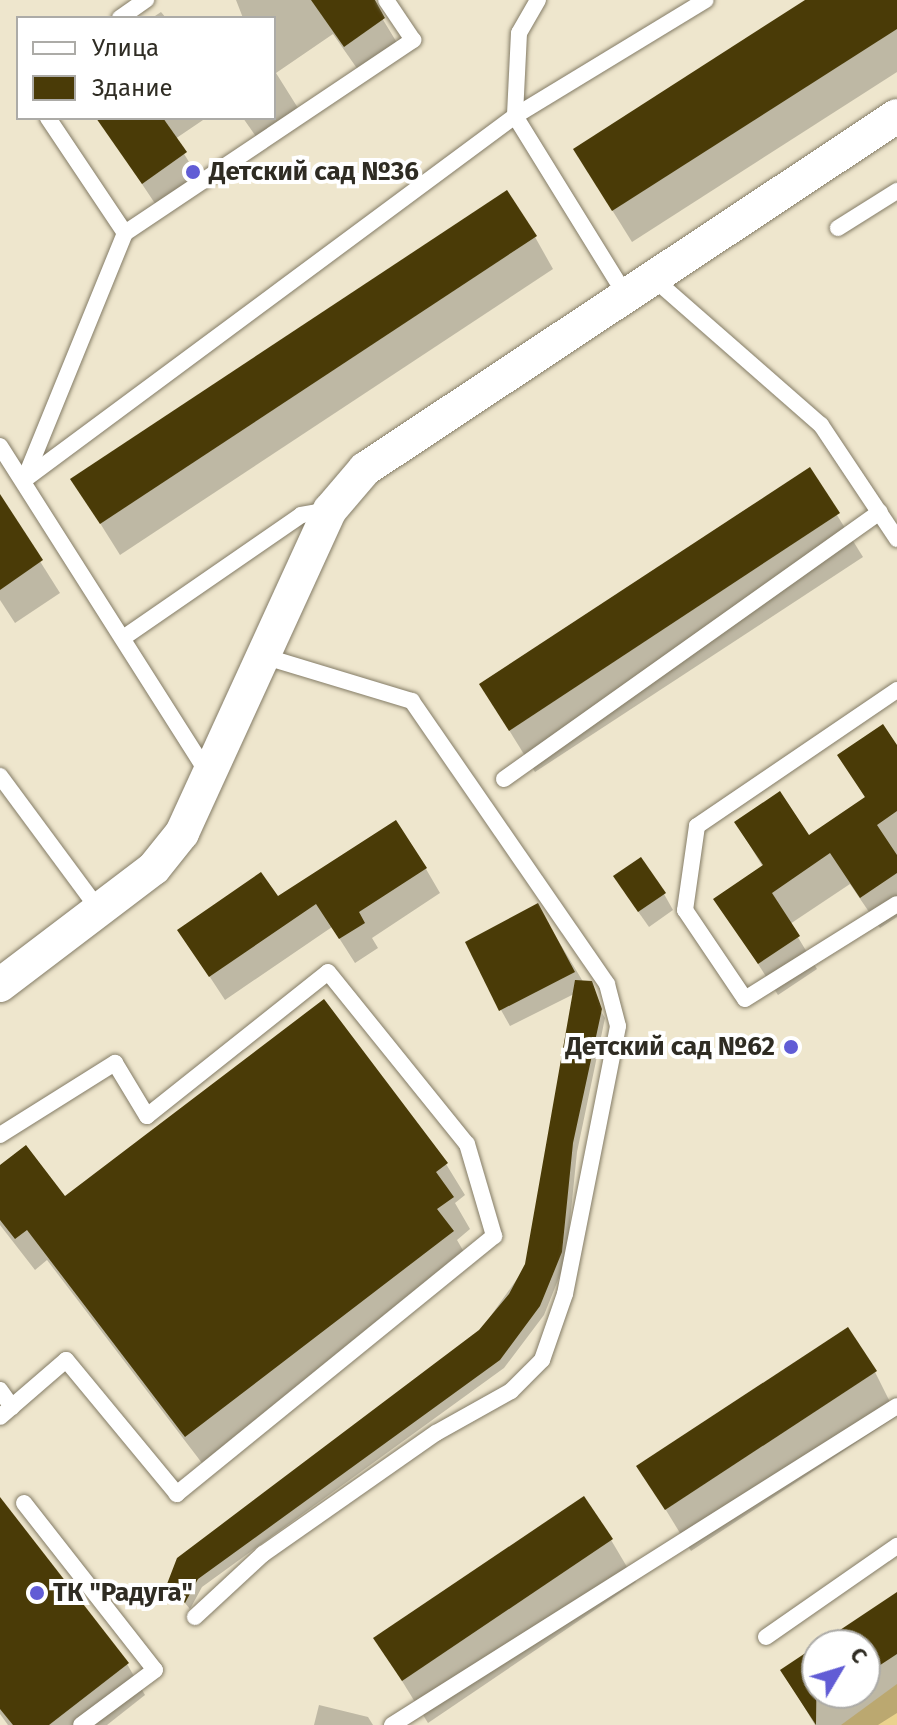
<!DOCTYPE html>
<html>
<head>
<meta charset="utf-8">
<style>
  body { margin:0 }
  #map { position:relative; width:897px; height:1725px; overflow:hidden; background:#eee6cd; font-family:"Fira Sans",sans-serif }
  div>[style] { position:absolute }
  .green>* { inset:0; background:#ead28d }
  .shadow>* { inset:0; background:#0003 }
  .building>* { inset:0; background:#4a3b07 }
  .roads { filter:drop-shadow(0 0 2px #847c66) drop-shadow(0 0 2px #847c66) }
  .lane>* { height:16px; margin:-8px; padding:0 8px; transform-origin:8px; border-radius:8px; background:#fff }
  .street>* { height:34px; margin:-17px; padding:0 17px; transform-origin:17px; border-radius:17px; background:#fff }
  .dots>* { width:22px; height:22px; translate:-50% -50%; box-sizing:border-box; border:4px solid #fff; border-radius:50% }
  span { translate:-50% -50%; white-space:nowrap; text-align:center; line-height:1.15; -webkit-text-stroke:8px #fff; paint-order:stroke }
  .poi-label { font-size:26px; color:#2f2c23; font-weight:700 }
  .left { translate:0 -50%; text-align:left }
  .right { translate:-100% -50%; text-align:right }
  .legend { position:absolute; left:16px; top:16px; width:260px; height:104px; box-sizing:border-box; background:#fff; border:2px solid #acaba7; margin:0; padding:10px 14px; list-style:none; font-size:24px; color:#2f2c23 }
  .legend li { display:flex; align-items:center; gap:16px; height:40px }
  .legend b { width:40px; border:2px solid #acaba7 }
  .north { position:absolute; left:801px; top:1629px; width:80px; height:80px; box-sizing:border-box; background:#fff; border:2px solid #acaba7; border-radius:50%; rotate:52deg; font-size:22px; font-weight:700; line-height:32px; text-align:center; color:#2f2c23 }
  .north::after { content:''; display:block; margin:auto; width:28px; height:36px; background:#615cd5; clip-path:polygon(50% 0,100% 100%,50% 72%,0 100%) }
</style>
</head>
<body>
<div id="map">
  <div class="green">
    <i style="clip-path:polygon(897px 1684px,897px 1725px,841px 1725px)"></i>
  </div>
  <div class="shadow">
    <i style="clip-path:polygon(236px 0,371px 0,402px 51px,363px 77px,333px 34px,276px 73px,303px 116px,262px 145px,243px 118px,274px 118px,274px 18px,243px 18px)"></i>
    <i style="clip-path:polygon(809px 0,897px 0,897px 72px,632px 242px,594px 181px)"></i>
    <i style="clip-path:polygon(161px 12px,166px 18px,152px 18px)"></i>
    <i style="clip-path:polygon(98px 118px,206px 118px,175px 139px,203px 185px,162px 214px)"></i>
    <i style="clip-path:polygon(535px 237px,553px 269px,120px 555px,73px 480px)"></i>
    <i style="clip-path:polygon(809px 470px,863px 557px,535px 772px,481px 685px)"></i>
    <i style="clip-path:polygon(0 498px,60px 593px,15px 623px,0 600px)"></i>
    <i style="clip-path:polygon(897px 748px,897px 917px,880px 928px,850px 884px,790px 924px,817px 969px,778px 995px,716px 899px,763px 867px,736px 823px,809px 838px,866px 799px,840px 756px)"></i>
    <i style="clip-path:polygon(426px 869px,440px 893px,372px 938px,378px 948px,355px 963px,332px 927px,225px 1000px,179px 930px,277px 899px)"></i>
    <i style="clip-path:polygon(625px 893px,664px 894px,673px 910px,649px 927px)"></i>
    <i style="clip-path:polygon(547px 922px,605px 1018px,577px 1152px,566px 1260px,544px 1315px,504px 1368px,202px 1587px,190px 1609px,169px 1584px,480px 1331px,527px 1265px,574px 994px,510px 1026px,501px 1010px)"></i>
    <i style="clip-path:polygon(446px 1164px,465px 1195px,455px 1203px,470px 1229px,457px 1240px,471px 1264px,205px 1467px,47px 1260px,35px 1270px,0 1225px,0 1168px,65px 1199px)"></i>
    <i style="clip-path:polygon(875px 1372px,897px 1416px,691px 1551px,639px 1466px)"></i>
    <i style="clip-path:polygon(0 1525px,127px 1664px,145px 1695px,107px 1725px,8px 1725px,0 1714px)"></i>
    <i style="clip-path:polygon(611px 1540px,636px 1582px,428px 1723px,376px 1639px)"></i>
    <i style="clip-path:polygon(897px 1594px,897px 1713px,878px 1725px,815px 1725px,782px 1670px,817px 1647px,817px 1693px,865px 1693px,865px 1645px,820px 1645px)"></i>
    <i style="clip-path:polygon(319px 1705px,368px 1717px,373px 1725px,314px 1725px)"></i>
  </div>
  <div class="building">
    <i style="clip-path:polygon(311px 0,375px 0,385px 18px,344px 47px)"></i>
    <i style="clip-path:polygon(805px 0,897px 0,897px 29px,612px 211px,573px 149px)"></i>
    <i style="clip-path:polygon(96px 118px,163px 118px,187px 152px,142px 184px)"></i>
    <i style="clip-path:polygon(507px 190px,537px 236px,100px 524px,70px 479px)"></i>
    <i style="clip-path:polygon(810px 467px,840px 513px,509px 731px,479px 684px)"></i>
    <i style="clip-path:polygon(0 494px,43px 560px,0 590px)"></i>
    <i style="clip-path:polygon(883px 724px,897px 745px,897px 811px,877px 825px,897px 855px,897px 873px,860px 898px,830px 853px,772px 893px,800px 936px,758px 964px,713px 899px,763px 865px,734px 822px,780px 791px,809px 835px,865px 797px,837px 755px)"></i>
    <i style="clip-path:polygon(396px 820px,427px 868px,359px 912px,365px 923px,339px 939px,316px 904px,209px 977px,177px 930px,261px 872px,278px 896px)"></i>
    <i style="clip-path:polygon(641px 857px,666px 893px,638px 912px,613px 876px)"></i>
    <i style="clip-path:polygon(538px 903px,575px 972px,499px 1011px,465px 942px)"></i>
    <i style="clip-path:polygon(575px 980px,592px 981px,602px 1009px,573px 1143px,562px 1252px,540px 1306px,500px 1360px,198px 1579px,185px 1603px,167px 1584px,177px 1558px,479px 1330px,509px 1294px,525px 1264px)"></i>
    <i style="clip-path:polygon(324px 999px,448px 1163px,436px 1172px,454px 1197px,437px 1209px,454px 1231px,185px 1437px,27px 1230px,15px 1239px,0 1220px,0 1165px,26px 1145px,65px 1196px)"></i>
    <i style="clip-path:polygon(848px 1327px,877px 1371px,665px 1510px,636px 1466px)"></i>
    <i style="clip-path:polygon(584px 1496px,613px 1539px,402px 1681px,373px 1638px)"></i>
    <i style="clip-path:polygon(0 1497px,129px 1663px,49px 1725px,13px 1725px,0 1709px)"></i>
    <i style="clip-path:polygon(897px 1592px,897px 1654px,865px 1675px,865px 1645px,817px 1645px,816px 1725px,780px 1670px)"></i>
  </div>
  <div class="roads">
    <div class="lane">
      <i style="left:538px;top:0;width:38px;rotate:120deg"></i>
      <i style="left:519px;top:33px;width:83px;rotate:92.8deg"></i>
      <i style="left:515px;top:116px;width:211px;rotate:58.3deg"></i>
      <i style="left:120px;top:18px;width:32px;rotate:-35deg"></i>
      <i style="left:48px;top:118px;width:138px;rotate:56.2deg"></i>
      <i style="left:125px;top:233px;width:267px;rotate:112.2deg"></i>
      <i style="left:24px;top:480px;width:611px;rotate:-36.55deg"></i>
      <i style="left:515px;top:116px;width:223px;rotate:-31.3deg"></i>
      <i style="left:838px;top:228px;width:70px;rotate:-32.1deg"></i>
      <i style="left:125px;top:233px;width:347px;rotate:-33.8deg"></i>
      <i style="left:413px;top:40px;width:48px;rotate:-124deg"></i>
      <i style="left:653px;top:278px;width:223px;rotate:41.2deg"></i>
      <i style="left:821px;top:425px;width:137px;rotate:56.3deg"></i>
      <i style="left:0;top:446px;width:390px;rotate:57.6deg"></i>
      <i style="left:123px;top:638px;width:216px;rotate:-34.6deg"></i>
      <i style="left:301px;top:515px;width:29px;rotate:-10deg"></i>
      <i style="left:897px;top:690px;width:242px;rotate:145.8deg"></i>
      <i style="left:697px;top:826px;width:85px;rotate:98.1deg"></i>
      <i style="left:685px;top:910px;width:107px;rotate:56deg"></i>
      <i style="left:745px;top:999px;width:179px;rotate:-32deg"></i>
      <i style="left:0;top:776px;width:167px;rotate:53.5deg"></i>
      <i style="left:504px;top:779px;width:461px;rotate:-35.4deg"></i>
      <i style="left:0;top:1135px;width:136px;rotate:-32.1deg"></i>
      <i style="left:115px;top:1063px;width:62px;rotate:58.9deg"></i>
      <i style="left:147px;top:1116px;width:231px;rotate:-38.5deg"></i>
      <i style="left:328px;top:972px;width:221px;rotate:51.1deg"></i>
      <i style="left:467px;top:1144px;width:96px;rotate:73.6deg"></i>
      <i style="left:494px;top:1236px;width:409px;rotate:140.9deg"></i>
      <i style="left:177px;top:1494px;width:174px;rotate:-129.6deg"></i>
      <i style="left:66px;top:1360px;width:87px;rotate:139.2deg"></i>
      <i style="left:0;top:1390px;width:21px;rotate:55deg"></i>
      <i style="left:24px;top:1503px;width:212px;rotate:51.9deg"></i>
      <i style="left:155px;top:1670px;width:92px;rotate:143.4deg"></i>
      <i style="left:195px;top:1617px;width:93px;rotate:-42.8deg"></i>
      <i style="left:263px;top:1554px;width:211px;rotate:-35deg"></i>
      <i style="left:436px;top:1433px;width:86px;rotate:-29.2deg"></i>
      <i style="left:511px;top:1391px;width:44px;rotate:-45deg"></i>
      <i style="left:542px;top:1360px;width:70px;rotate:-70.8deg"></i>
      <i style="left:565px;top:1294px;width:273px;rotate:-78.8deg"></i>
      <i style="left:618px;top:1026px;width:43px;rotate:-104.7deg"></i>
      <i style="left:607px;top:984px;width:344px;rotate:-124.6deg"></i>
      <i style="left:412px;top:701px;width:152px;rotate:-163.2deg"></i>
      <i style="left:766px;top:1637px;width:160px;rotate:-34.8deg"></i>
      <i style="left:392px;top:1725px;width:597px;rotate:-32.28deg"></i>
    </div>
    <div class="street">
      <i style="left:0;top:985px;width:193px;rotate:-37.2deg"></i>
      <i style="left:154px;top:868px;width:45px;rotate:-51.3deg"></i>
      <i style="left:182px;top:833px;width:355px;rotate:-65.4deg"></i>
      <i style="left:330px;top:510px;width:54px;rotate:-49.5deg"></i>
      <i style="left:365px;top:469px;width:638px;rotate:-33.57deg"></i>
    </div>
  </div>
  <div class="dots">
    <i style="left:193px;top:172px;background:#615cd5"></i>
    <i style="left:791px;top:1047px;background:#615cd5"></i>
    <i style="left:37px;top:1593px;background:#615cd5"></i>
  </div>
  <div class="poi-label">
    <span class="left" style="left:209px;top:172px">Детский сад №36</span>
    <span class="right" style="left:775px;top:1047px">Детский сад №62</span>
    <span class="left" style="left:53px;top:1593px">ТК "Радуга"</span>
  </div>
  <ul class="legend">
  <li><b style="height:10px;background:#fff"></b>Улица</li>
  <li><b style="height:22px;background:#4a3b07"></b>Здание</li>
  </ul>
  <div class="north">С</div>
</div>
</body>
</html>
